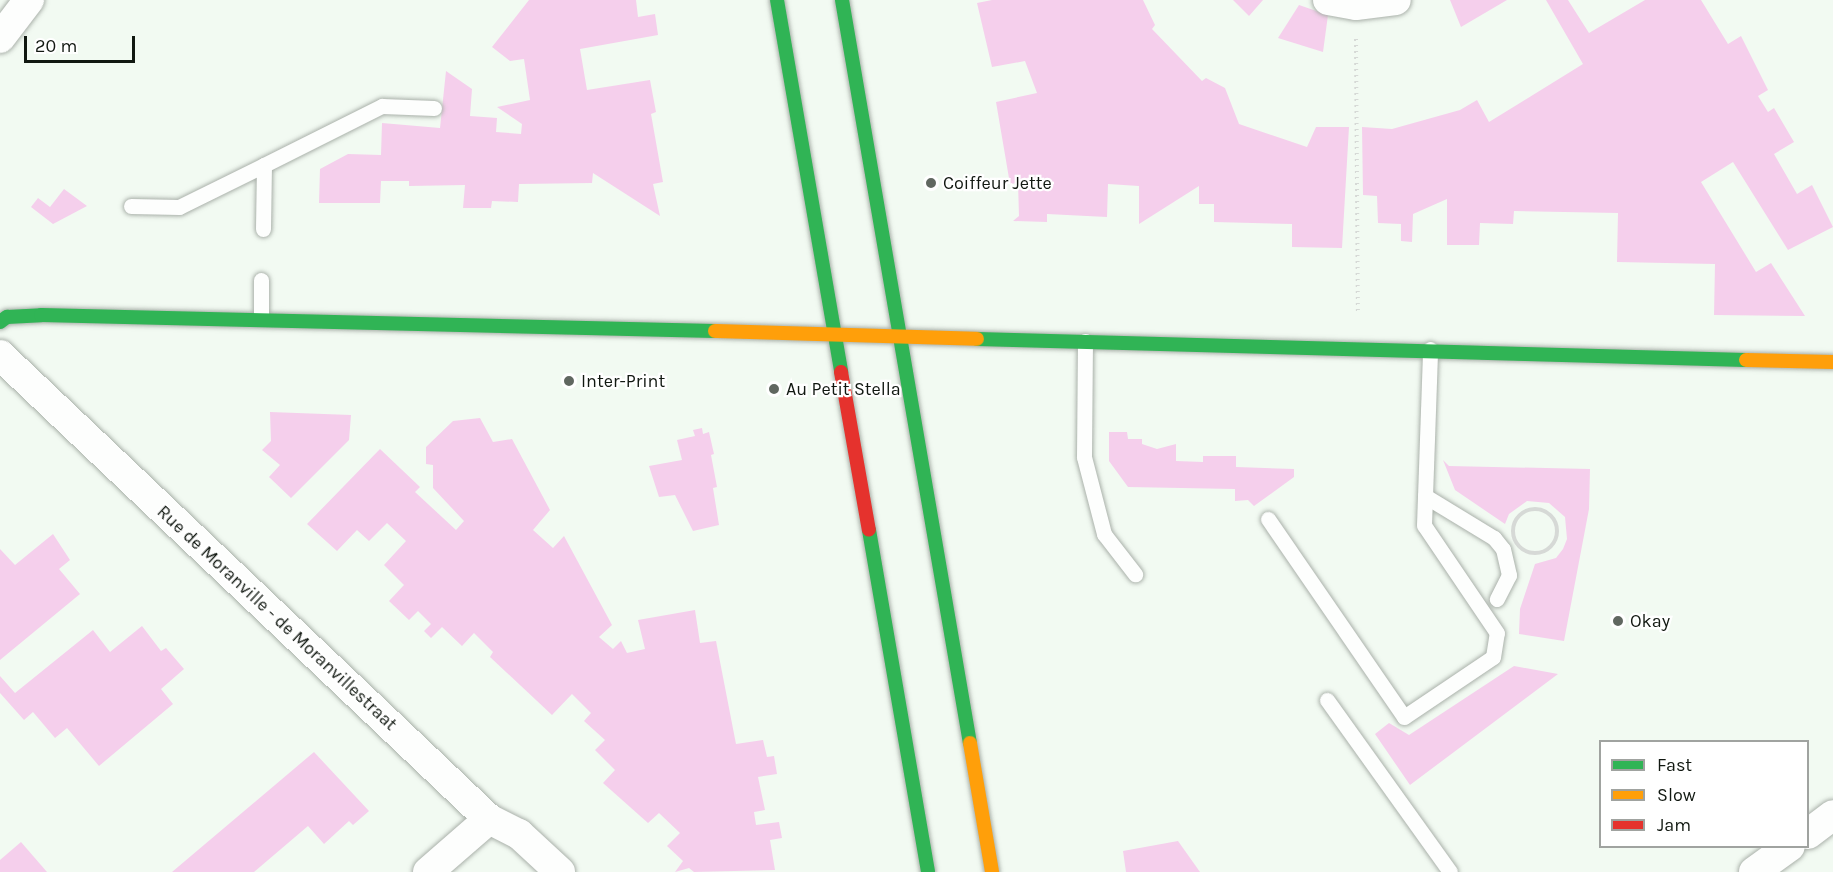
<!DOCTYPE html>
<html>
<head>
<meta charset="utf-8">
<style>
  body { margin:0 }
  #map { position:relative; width:1833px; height:872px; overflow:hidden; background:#f2faf2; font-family:Karla,sans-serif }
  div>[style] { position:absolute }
  .green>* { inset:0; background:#f5cfec }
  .path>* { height:4px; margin-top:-2px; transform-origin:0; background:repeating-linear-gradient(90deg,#d6d9d6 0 1.5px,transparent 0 6px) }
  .path>.ring { margin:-2px; padding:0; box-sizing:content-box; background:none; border:4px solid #d6d9d6; border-radius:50% }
  .roads { filter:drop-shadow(0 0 2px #aab1aa) drop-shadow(0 0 2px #aab1aa) }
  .lane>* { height:15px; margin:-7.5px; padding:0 7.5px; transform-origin:7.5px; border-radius:7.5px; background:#fdfefd }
  .street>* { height:30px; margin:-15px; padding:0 15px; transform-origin:15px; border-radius:15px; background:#fdfefd }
  .fast>* { height:14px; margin:-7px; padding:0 7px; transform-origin:7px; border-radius:7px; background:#30b455 }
  .slow>* { height:14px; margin:-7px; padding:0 7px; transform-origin:7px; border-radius:7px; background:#ff9f0a }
  .jam>* { height:14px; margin:-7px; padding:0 7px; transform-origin:7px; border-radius:7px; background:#e5322d }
  .dots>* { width:16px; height:16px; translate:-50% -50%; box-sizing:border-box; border:3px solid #fff; border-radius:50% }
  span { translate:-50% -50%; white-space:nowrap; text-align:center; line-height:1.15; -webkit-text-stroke:4.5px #fff; paint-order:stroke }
  .poi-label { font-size:18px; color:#111811 }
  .left { translate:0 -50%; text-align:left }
  .street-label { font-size:18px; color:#111811 }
  .legend { position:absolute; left:1599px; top:740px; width:210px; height:108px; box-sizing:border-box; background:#fff; border:2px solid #a0a3a0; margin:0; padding:8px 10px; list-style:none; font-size:18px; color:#111811 }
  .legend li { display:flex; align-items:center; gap:12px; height:30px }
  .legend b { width:30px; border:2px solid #a0a3a0 }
  .scale { position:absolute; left:24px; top:36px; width:111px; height:27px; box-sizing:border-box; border:3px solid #111811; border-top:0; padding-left:8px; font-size:18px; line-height:21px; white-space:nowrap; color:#111811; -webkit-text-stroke:4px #fff; paint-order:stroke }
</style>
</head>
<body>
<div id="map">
  <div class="green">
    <i style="clip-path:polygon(529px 0,636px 0,638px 17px,655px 14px,658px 35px,580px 49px,587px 90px,650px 80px,656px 112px,651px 114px,663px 182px,653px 184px,660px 216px,593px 173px,592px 183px,519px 184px,518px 202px,492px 201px,491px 208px,463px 208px,465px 185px,409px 186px,409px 181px,381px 181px,380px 203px,319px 203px,320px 169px,348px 154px,381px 155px,382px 123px,440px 128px,446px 71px,472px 89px,470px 116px,497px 118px,496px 132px,521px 134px,522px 124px,497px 107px,530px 100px,524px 59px,510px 61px,492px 47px)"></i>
    <i style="clip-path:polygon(992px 0,1143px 0,1155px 25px,1152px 29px,1202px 81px,1206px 78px,1225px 88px,1239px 124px,1307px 147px,1316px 127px,1349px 127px,1342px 248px,1292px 247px,1292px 224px,1214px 222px,1214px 204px,1199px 204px,1199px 186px,1139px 224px,1139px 186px,1108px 184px,1107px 217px,1047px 214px,1047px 222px,1013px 221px,1019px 216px,1018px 183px,1010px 184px,996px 102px,1037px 93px,1025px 61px,992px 67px,977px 3px)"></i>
    <i style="clip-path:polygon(1233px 0,1263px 0,1249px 16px)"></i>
    <i style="clip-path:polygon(1450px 0,1507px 0,1461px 27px)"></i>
    <i style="clip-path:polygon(1546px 0,1568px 0,1589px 33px,1645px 0,1701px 0,1728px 44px,1741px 36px,1768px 90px,1758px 96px,1768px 112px,1774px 108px,1794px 142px,1774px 154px,1797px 194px,1812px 185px,1833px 227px,1788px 250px,1733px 162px,1701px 182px,1756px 272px,1771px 263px,1805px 316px,1714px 315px,1715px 264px,1617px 262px,1618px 213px,1514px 211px,1513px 224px,1480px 223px,1479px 245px,1447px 245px,1447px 199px,1413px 214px,1412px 242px,1401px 241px,1401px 224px,1378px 223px,1377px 196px,1363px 195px,1362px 127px,1392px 129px,1460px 110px,1477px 100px,1489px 122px,1583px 64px)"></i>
    <i style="clip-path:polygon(1299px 5px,1328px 15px,1323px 52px,1278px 38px)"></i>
    <i style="clip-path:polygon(64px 189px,87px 206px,53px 224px,31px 207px,38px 198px,50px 207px)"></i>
    <i style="clip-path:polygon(270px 412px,351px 415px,349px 440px,291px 498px,269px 477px,280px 465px,262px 450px,271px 441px)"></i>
    <i style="clip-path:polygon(480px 418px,493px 442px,512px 439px,550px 510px,533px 530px,553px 548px,564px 536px,612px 625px,599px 637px,613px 649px,621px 641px,627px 653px,645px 649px,638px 620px,695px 610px,700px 643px,716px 641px,736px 744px,763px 740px,767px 757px,774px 756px,777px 774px,758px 777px,765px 810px,754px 812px,756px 825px,779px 822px,782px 838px,770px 840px,775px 870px,694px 872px,689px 868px,675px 872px,683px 861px,667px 846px,680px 833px,659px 813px,648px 823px,603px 783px,615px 770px,595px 750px,605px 740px,584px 721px,591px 713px,572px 694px,552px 715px,490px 657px,493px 652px,474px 633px,462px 646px,442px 627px,431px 638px,424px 631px,431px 624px,418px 611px,409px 620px,389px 601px,404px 585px,384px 565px,406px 541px,387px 523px,369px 541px,357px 530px,337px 551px,307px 524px,380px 449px,420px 487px,415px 492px,456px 530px,464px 521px,433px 488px,433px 465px,426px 464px,426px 447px,453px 421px)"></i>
    <i style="clip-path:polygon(702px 428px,703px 434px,709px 432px,714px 454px,711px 455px,717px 487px,713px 488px,719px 525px,693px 531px,675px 495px,659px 497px,649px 466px,682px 460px,677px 440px,695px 436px,693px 430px)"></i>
    <i style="clip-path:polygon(1109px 432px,1127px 432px,1128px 439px,1142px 439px,1142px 444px,1157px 449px,1176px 444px,1176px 461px,1203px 462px,1203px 456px,1236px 456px,1236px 467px,1294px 469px,1294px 477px,1254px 506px,1248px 500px,1235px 501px,1235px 489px,1128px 487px,1109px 461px)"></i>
    <i style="clip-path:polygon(1443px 460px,1449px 466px,1590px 469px,1589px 509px,1564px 641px,1519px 634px,1520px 609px,1535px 564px,1556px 558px,1563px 549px,1567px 539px,1565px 517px,1549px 503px,1527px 501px,1509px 514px,1505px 524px,1455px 490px)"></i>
    <i style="clip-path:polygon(53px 534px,70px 560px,59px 569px,80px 594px,0 660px,0 549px,15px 565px)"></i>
    <i style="clip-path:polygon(142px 626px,161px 651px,166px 648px,184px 669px,161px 689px,173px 704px,99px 766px,67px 728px,55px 738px,33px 712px,24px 720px,0 693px,0 676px,15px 693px,93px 630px,110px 652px)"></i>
    <i style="clip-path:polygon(1514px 666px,1558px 674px,1410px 785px,1375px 734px,1389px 723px,1409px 735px)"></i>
    <i style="clip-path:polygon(314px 752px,369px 811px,353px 825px,349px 821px,324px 844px,308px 826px,254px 872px,172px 872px)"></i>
    <i style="clip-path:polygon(1178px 841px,1200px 872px,1126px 872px,1123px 851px)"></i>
    <i style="clip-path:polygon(21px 842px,47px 872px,0 872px,0 860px)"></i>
  </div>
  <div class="path">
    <i style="left:1356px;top:39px;width:275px;rotate:89.6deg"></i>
    <i class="ring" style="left:1513px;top:509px;width:40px;height:40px"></i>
  </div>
  <div class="roads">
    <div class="lane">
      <i style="left:264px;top:165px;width:132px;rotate:-26.6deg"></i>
      <i style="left:382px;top:106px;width:52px;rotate:2.2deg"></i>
      <i style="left:131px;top:206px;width:48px;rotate:1.2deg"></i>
      <i style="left:179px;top:207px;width:95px;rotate:-26.3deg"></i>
      <i style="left:264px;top:165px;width:64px;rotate:90.9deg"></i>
      <i style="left:261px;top:319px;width:39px;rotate:-90deg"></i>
      <i style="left:1085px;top:341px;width:116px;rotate:90.5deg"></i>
      <i style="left:1084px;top:457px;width:80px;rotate:75.4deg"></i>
      <i style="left:1104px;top:534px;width:51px;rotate:52.2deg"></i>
      <i style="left:1425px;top:496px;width:81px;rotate:31.3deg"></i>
      <i style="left:1494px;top:538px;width:14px;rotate:51deg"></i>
      <i style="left:1503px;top:549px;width:27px;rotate:77deg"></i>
      <i style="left:1509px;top:575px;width:27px;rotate:117deg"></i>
      <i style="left:1268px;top:519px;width:240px;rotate:55.5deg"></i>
      <i style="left:1404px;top:717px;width:107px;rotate:-34deg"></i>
      <i style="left:1493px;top:657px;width:24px;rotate:-81deg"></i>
      <i style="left:1497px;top:633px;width:130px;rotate:-124.1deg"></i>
      <i style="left:1424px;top:525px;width:176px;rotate:-88deg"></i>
      <i style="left:1327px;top:700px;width:211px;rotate:54.4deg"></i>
    </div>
    <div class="street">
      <i style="left:1328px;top:0;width:28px;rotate:10deg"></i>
      <i style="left:1356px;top:5px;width:40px;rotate:-7.1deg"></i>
      <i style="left:0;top:38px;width:48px;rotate:-52.7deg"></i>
      <i style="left:0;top:355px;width:674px;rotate:43.5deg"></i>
      <i style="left:489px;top:819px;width:34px;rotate:27deg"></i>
      <i style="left:519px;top:834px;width:56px;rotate:42.8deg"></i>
      <i style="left:1808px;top:834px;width:31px;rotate:-37deg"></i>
      <i style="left:428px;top:872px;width:81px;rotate:-41deg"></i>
      <i style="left:1754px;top:872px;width:44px;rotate:-35.8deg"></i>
    </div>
    <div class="fast">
      <i style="left:777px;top:0;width:377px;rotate:80.2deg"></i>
      <i style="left:842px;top:0;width:754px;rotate:80.23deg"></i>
      <i style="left:0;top:322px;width:9px;rotate:-36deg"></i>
      <i style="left:7px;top:317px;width:34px;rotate:-3deg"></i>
      <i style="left:41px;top:315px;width:674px;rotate:1.36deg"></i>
      <i style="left:977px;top:339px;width:769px;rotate:1.56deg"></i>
      <i style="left:869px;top:530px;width:347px;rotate:80.2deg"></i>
    </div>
    <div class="slow">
      <i style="left:715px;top:331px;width:262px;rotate:1.7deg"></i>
      <i style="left:1746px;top:360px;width:87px;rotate:1.3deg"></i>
      <i style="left:970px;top:743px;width:131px;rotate:80.3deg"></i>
    </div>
    <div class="jam">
      <i style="left:841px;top:372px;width:160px;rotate:80deg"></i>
    </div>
  </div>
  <div class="dots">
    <i style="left:931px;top:183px;background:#606760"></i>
    <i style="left:569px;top:381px;background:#606760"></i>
    <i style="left:774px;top:389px;background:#606760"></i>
    <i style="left:1618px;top:621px;background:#606760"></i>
  </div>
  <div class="poi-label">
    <span class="left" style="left:943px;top:183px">Coiffeur Jette</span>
    <span class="left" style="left:581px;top:381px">Inter-Print</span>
    <span class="left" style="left:786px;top:389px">Au Petit Stella</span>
    <span class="left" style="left:1630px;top:621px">Okay</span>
  </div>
  <div class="street-label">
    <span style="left:277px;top:618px;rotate:43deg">Rue de Moranville - de Moranvillestraat</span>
  </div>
  <ul class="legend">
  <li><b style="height:8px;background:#30b455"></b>Fast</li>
  <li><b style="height:8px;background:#ff9f0a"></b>Slow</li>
  <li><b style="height:8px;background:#e5322d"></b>Jam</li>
  </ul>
  <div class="scale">20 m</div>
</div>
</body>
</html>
